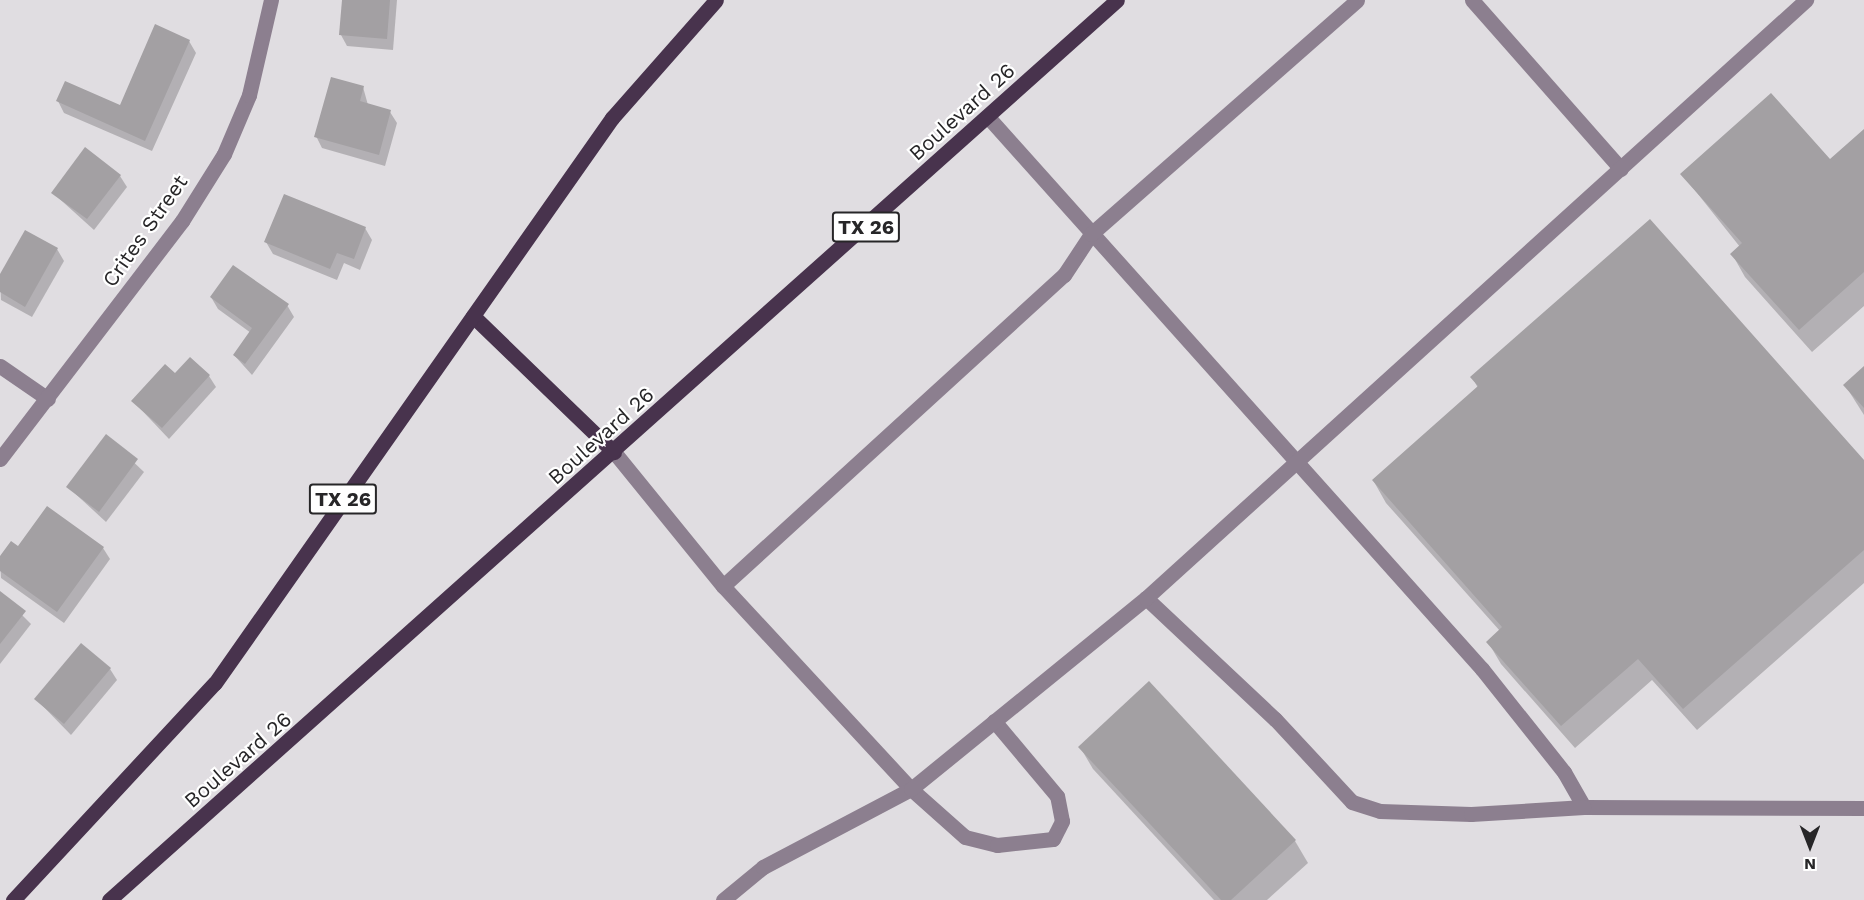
<!DOCTYPE html>
<html>
<head>
<meta charset="utf-8">
<style>
  body { margin:0 }
  #map { position:relative; width:1864px; height:900px; overflow:hidden; background:#e0dde1; font-family:"Work Sans",sans-serif }
  div>[style] { position:absolute }
  .shadow>* { inset:0; background:#0003 }
  .building>* { inset:0; background:#a3a0a3 }
  .minor>* { height:15px; margin:-7.5px; padding:0 7.5px; transform-origin:7.5px; border-radius:7.5px; background:#8c7f8f }
  .major>* { height:15px; margin:-7.5px; padding:0 7.5px; transform-origin:7.5px; border-radius:7.5px; background:#48334d }
  span { translate:-50% -50%; white-space:nowrap; text-align:center; line-height:1.15; -webkit-text-stroke:4.5px #fff; paint-order:stroke }
  .shield-label span { padding:2px 4px; background:#fff; border:2px solid; border-radius:4px; -webkit-text-stroke-width:0 }
  .shield-label { font-size:20px; color:#272628; font-weight:700 }
  .street-label { font-size:21px; color:#272628 }
  .north { position:absolute; left:1780px; top:816px; width:60px; height:60px; -webkit-text-stroke:4px #fff; paint-order:stroke; rotate:180deg; font-size:16px; font-weight:700; line-height:24px; text-align:center; color:#272628 }
  .north::after { content:''; display:block; margin:auto; width:21px; height:27px; background:#272628; clip-path:polygon(50% 0,100% 100%,50% 72%,0 100%) }
</style>
</head>
<body>
<div id="map">
  <div class="shadow">
    <i style="clip-path:polygon(343px 0,397px 0,393px 50px,347px 46px,341px 35px)"></i>
    <i style="clip-path:polygon(189px 41px,196px 53px,152px 151px,64px 113px,58px 101px,120px 107px)"></i>
    <i style="clip-path:polygon(363px 87px,368px 105px,390px 112px,397px 123px,385px 166px,322px 148px,316px 136px)"></i>
    <i style="clip-path:polygon(1864px 131px,1864px 306px,1812px 352px,1745px 277px,1732px 254px,1740px 247px,1682px 174px,1830px 161px)"></i>
    <i style="clip-path:polygon(120px 176px,127px 187px,94px 230px,53px 193px)"></i>
    <i style="clip-path:polygon(365px 228px,372px 240px,360px 270px,344px 263px,337px 280px,273px 254px,266px 242px)"></i>
    <i style="clip-path:polygon(57px 249px,64px 261px,32px 317px,1px 300px,0 277px)"></i>
    <i style="clip-path:polygon(211px 297px,287px 305px,294px 317px,252px 375px,234px 355px,251px 333px,218px 309px)"></i>
    <i style="clip-path:polygon(1864px 368px,1864px 415px,1845px 385px)"></i>
    <i style="clip-path:polygon(175px 375px,209px 376px,216px 387px,169px 439px,133px 401px)"></i>
    <i style="clip-path:polygon(1472px 377px,1864px 462px,1864px 583px,1697px 730px,1652px 680px,1575px 748px,1501px 664px,1488px 642px,1500px 631px,1386px 503px,1373px 480px,1478px 388px)"></i>
    <i style="clip-path:polygon(106px 436px,144px 472px,106px 522px,68px 487px)"></i>
    <i style="clip-path:polygon(18px 548px,103px 548px,110px 559px,64px 623px,1px 578px,0 558px)"></i>
    <i style="clip-path:polygon(0 593px,31px 624px,0 664px)"></i>
    <i style="clip-path:polygon(110px 669px,117px 680px,71px 735px,36px 699px)"></i>
    <i style="clip-path:polygon(1080px 747px,1295px 841px,1308px 863px,1267px 900px,1214px 900px,1093px 769px)"></i>
  </div>
  <div class="building">
    <i style="clip-path:polygon(342px 0,390px 0,387px 39px,339px 35px)"></i>
    <i style="clip-path:polygon(155px 24px,190px 40px,145px 141px,56px 101px,65px 81px,120px 105px)"></i>
    <i style="clip-path:polygon(331px 77px,364px 86px,360px 101px,391px 110px,379px 155px,314px 137px)"></i>
    <i style="clip-path:polygon(1771px 93px,1830px 159px,1864px 129px,1864px 272px,1799px 330px,1730px 254px,1742px 243px,1680px 174px)"></i>
    <i style="clip-path:polygon(85px 147px,121px 175px,87px 219px,51px 193px)"></i>
    <i style="clip-path:polygon(284px 194px,366px 227px,354px 259px,337px 253px,330px 269px,264px 242px)"></i>
    <i style="clip-path:polygon(1650px 219px,1864px 460px,1864px 550px,1683px 709px,1638px 659px,1561px 726px,1486px 642px,1502px 627px,1372px 480px,1478px 386px,1470px 377px)"></i>
    <i style="clip-path:polygon(25px 230px,58px 248px,25px 307px,0 292px,0 274px)"></i>
    <i style="clip-path:polygon(233px 265px,289px 304px,245px 364px,233px 355px,252px 328px,210px 297px)"></i>
    <i style="clip-path:polygon(190px 357px,210px 375px,162px 428px,131px 401px,165px 364px,175px 373px)"></i>
    <i style="clip-path:polygon(1864px 366px,1864px 408px,1843px 385px)"></i>
    <i style="clip-path:polygon(106px 434px,138px 459px,99px 512px,66px 487px)"></i>
    <i style="clip-path:polygon(47px 506px,104px 547px,57px 612px,0 571px,0 556px,11px 541px,18px 546px)"></i>
    <i style="clip-path:polygon(0 591px,26px 611px,0 644px)"></i>
    <i style="clip-path:polygon(81px 643px,111px 668px,64px 724px,34px 699px)"></i>
    <i style="clip-path:polygon(1149px 681px,1296px 840px,1231px 900px,1221px 900px,1078px 747px)"></i>
  </div>
  <div class="minor">
    <i style="left:1472px;top:0;width:225px;rotate:48.6deg"></i>
    <i style="left:988px;top:117px;width:741px;rotate:48.17deg"></i>
    <i style="left:1482px;top:669px;width:132px;rotate:51.5deg"></i>
    <i style="left:1564px;top:772px;width:40px;rotate:60.3deg"></i>
    <i style="left:1584px;top:807px;width:280px;rotate:0.2deg"></i>
    <i style="left:0;top:366px;width:58px;rotate:34.5deg"></i>
    <i style="left:614px;top:452px;width:173px;rotate:50.9deg"></i>
    <i style="left:723px;top:586px;width:277px;rotate:47.2deg"></i>
    <i style="left:911px;top:789px;width:72px;rotate:41.6deg"></i>
    <i style="left:965px;top:837px;width:33px;rotate:14deg"></i>
    <i style="left:997px;top:845px;width:56px;rotate:-6.1deg"></i>
    <i style="left:1053px;top:839px;width:20px;rotate:-63deg"></i>
    <i style="left:1062px;top:821px;width:25px;rotate:-101deg"></i>
    <i style="left:1057px;top:796px;width:98px;rotate:-130deg"></i>
    <i style="left:0;top:459px;width:300px;rotate:-52.6deg"></i>
    <i style="left:182px;top:221px;width:79px;rotate:-57.9deg"></i>
    <i style="left:224px;top:154px;width:64px;rotate:-67deg"></i>
    <i style="left:249px;top:95px;width:98px;rotate:-77deg"></i>
    <i style="left:723px;top:586px;width:462px;rotate:-42.4deg"></i>
    <i style="left:1064px;top:275px;width:49px;rotate:-56.6deg"></i>
    <i style="left:1091px;top:234px;width:354px;rotate:-41.3deg"></i>
    <i style="left:1146px;top:598px;width:177px;rotate:43.2deg"></i>
    <i style="left:1275px;top:719px;width:113px;rotate:47.1deg"></i>
    <i style="left:1352px;top:802px;width:29px;rotate:18deg"></i>
    <i style="left:1380px;top:811px;width:91px;rotate:1.9deg"></i>
    <i style="left:1471px;top:814px;width:113px;rotate:-3.5deg"></i>
    <i style="left:723px;top:900px;width:52px;rotate:-39.5deg"></i>
    <i style="left:763px;top:867px;width:167px;rotate:-27.8deg"></i>
    <i style="left:911px;top:789px;width:303px;rotate:-39.1deg"></i>
    <i style="left:1146px;top:598px;width:891px;rotate:-42.18deg"></i>
  </div>
  <div class="major">
    <i style="left:473px;top:316px;width:196px;rotate:44deg"></i>
    <i style="left:13px;top:900px;width:296px;rotate:-47.1deg"></i>
    <i style="left:215px;top:683px;width:691px;rotate:-54.91deg"></i>
    <i style="left:612px;top:118px;width:157px;rotate:-48.6deg"></i>
    <i style="left:109px;top:900px;width:1351px;rotate:-41.76deg"></i>
  </div>
  <div class="shield-label">
    <span style="left:866px;top:227px">TX 26</span>
    <span style="left:343px;top:499px">TX 26</span>
  </div>
  <div class="street-label">
    <span style="left:962px;top:112px;rotate:-42deg">Boulevard 26</span>
    <span style="left:145px;top:231px;rotate:-55deg">Crites Street</span>
    <span style="left:601px;top:436px;rotate:-42deg">Boulevard 26</span>
    <span style="left:238px;top:760px;rotate:-41deg">Boulevard 26</span>
  </div>
  <div class="north">N</div>
</div>
</body>
</html>
